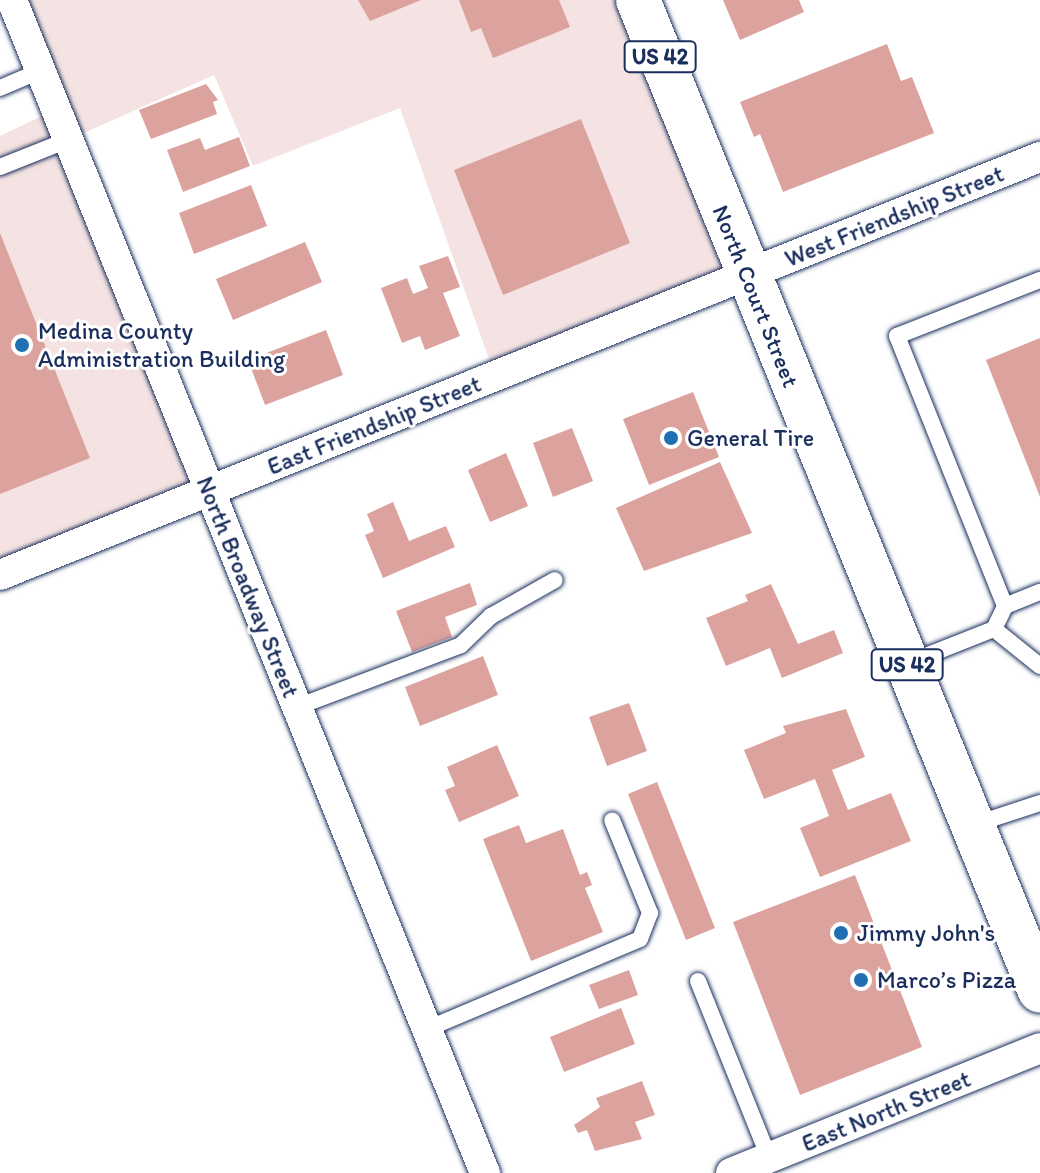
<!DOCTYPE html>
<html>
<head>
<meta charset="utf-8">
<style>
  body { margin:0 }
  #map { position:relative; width:1040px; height:1173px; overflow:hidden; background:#fff; font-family:Itim,sans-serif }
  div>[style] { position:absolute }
  .built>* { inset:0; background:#f4e3e2 }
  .building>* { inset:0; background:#dca29e }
  .roads { filter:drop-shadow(0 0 2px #1b2f5e) drop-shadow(0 0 2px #1b2f5e) }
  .service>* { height:16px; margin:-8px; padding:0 8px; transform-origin:8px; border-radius:8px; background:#fff }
  .minor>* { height:30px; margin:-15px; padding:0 15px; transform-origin:15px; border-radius:15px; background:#fff }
  .primary>* { height:44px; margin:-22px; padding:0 22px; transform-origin:22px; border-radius:22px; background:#fff }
  .dots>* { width:22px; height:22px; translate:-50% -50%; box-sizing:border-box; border:4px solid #fff; border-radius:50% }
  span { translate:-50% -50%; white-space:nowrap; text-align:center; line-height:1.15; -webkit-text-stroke:6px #fff; paint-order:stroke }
  .shield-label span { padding:2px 6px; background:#fff; border:2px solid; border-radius:6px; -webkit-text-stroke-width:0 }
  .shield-label { font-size:22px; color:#1b2f5e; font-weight:700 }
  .street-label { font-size:24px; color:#1b2f5e }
  .poi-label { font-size:24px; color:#1b2f5e }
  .left { translate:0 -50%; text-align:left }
</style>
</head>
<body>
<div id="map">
  <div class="built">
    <i style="clip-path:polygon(12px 0,638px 0,747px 274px,495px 376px,400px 108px,253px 166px,214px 75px,68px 140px,209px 491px,0 575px,0 136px,56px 109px)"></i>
  </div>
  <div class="building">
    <i style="clip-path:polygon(358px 0,421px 0,370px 21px)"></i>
    <i style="clip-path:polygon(459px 0,559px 0,570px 27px,493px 58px,481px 28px,471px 32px)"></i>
    <i style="clip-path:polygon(723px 0,799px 0,804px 12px,740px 40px)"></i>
    <i style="clip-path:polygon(887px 44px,901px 81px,912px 77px,934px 133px,783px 192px,760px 134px,754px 137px,740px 102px)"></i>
    <i style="clip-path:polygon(206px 84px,218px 100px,213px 102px,217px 114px,151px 139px,139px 110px)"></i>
    <i style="clip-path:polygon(581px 119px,630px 243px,503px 295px,454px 170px)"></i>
    <i style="clip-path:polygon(239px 137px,250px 166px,183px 192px,167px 150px,200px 138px,205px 150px)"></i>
    <i style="clip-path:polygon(251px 185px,267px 226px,194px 254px,179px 213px)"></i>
    <i style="clip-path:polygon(0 233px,90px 458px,0 494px)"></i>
    <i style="clip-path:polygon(305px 242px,322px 282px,233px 320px,216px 279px)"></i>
    <i style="clip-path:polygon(448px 256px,460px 287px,443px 293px,460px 336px,425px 350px,420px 336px,402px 343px,381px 288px,407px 278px,413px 294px,428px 288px,419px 266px)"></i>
    <i style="clip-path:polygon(326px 330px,343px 375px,265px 405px,248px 360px)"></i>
    <i style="clip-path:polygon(1040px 338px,1040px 497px,986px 360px)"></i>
    <i style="clip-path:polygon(693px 392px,719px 457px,649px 485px,623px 419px)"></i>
    <i style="clip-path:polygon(572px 428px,593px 481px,553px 497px,533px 443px)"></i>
    <i style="clip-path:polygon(506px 453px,528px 506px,490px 522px,468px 470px)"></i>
    <i style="clip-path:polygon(720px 462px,752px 533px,644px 571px,616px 508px)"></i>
    <i style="clip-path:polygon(393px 502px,409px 541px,446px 526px,455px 547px,383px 578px,365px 535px,374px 531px,367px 514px)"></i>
    <i style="clip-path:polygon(470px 583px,477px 605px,445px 617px,452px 637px,412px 652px,396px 611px)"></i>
    <i style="clip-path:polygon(771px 584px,798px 644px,834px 630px,843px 653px,782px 678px,770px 648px,726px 666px,706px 618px,748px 601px,745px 595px)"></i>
    <i style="clip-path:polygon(483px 656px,498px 695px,420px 726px,405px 687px)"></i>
    <i style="clip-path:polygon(629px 703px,647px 751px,607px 766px,589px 717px)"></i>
    <i style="clip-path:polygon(846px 709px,865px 757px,832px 770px,848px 810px,891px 793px,911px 841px,820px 877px,800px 828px,829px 816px,815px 779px,764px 799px,744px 750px,786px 733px,783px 726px)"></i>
    <i style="clip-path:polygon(497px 745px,519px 796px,459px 822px,445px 790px,455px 786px,447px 767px)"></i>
    <i style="clip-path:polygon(657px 782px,715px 928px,686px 940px,628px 794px)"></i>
    <i style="clip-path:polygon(519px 825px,526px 843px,563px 829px,580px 875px,587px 872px,592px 885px,585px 888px,603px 932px,531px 961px,483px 839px)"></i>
    <i style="clip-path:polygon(855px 875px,922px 1047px,800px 1095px,733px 922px)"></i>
    <i style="clip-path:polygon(629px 970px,638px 995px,599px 1009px,589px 985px)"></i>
    <i style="clip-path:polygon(621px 1008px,635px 1044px,564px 1072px,550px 1037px)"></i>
    <i style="clip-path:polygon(642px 1081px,655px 1115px,635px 1122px,642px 1139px,595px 1151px,587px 1130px,578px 1133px,574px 1125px,600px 1107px,596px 1098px)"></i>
  </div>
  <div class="roads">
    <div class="service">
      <i style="left:0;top:88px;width:43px;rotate:-23deg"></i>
      <i style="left:0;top:167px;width:73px;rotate:-21.7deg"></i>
      <i style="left:1005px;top:606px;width:291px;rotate:-111.8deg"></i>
      <i style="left:897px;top:336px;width:154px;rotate:-21.4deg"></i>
      <i style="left:994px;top:629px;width:25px;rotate:-64deg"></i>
      <i style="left:1005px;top:606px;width:38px;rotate:-22deg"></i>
      <i style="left:908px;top:663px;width:92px;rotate:-21.6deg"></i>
      <i style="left:994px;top:629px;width:59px;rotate:38.8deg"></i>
      <i style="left:297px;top:707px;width:175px;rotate:-20.7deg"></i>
      <i style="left:461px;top:645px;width:42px;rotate:-44deg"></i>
      <i style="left:491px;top:616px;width:73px;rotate:-29.4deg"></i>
      <i style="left:973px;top:825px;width:71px;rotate:-18.2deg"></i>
      <i style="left:698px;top:981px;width:191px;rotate:68.1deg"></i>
      <i style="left:427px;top:1029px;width:231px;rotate:-22.9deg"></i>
      <i style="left:640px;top:939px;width:28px;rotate:-69deg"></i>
      <i style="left:650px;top:913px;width:100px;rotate:-112.2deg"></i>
    </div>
    <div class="minor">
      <i style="left:12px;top:0;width:1265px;rotate:68.04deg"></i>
      <i style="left:0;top:575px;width:1121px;rotate:-21.9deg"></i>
      <i style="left:731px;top:1173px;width:333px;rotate:-22deg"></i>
    </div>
    <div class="primary">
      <i style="left:638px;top:0;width:1069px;rotate:67.92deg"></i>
    </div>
  </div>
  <div class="dots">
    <i style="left:22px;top:345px;background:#1f6fb2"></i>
    <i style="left:671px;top:438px;background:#1f6fb2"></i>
    <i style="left:841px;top:933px;background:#1f6fb2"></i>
    <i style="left:861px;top:980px;background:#1f6fb2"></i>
  </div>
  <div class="shield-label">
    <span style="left:660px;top:57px">US 42</span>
    <span style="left:907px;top:665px">US 42</span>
  </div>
  <div class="street-label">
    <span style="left:894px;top:216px;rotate:-22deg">West Friendship Street</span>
    <span style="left:756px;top:296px;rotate:68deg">North Court Street</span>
    <span style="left:374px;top:425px;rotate:-22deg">East Friendship Street</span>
    <span style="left:248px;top:587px;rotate:68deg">North Broadway Street</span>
    <span style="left:886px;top:1111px;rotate:-22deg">East North Street</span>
  </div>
  <div class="poi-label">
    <span class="left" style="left:38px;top:345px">Medina County<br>Administration Building</span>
    <span class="left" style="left:687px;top:438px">General Tire</span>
    <span class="left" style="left:857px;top:933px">Jimmy John's</span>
    <span class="left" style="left:877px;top:980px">Marco’s Pizza</span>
  </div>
</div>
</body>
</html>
